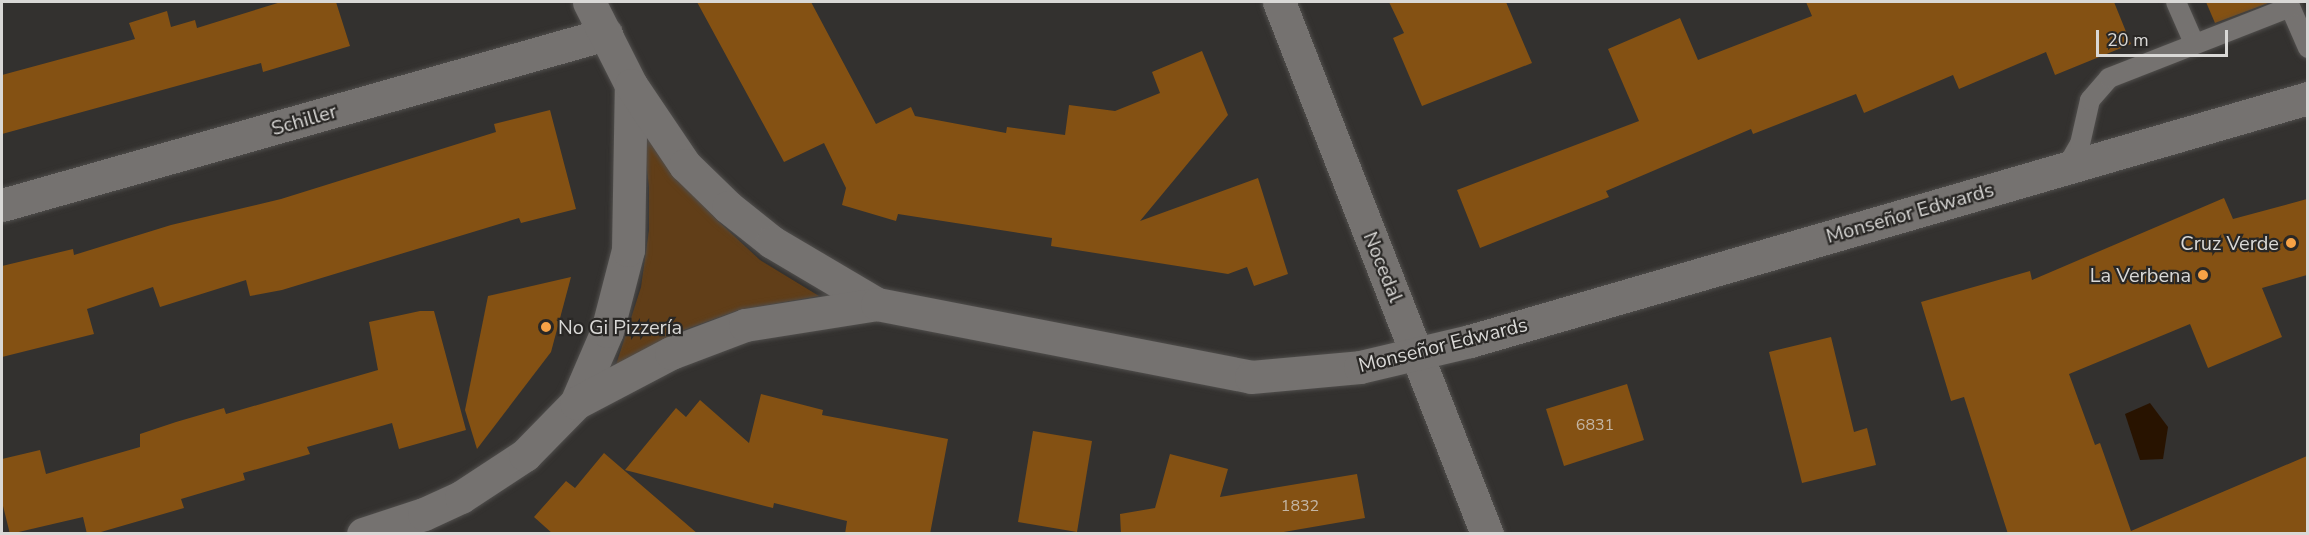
<!DOCTYPE html>
<html>
<head>
<meta charset="utf-8">
<style>
  body { margin:0 }
  #map { position:relative; width:2309px; height:535px; overflow:hidden; background:#33312f; font-family:"Nunito Sans",sans-serif }
  div>[style] { position:absolute }
  .green>* { inset:0; background:#613e18 }
  .water>* { inset:0; background:#281300 }
  .building>* { inset:0; background:#845113 }
  .roads { filter:drop-shadow(0 0 2px #504e4c) drop-shadow(0 0 2px #504e4c) }
  .service>* { height:20px; margin:-10px; padding:0 10px; transform-origin:10px; border-radius:10px; background:#757270 }
  .minor>* { height:33px; margin:-16.5px; padding:0 16.5px; transform-origin:16.5px; border-radius:16.5px; background:#757270 }
  .tertiary>* { height:33px; margin:-16.5px; padding:0 16.5px; transform-origin:16.5px; border-radius:16.5px; background:#757270 }
  .dots>* { width:16px; height:16px; translate:-50% -50%; box-sizing:border-box; border:3px solid #292725; border-radius:50% }
  span { translate:-50% -50%; white-space:nowrap; text-align:center; line-height:1.15; -webkit-text-stroke:4.5px #292725; paint-order:stroke }
  .number-label { font-size:16px; color:#c4b6a5 }
  .number-label span { -webkit-text-stroke-width:0 }
  .street-label { font-size:20px; color:#d9d8d6 }
  .poi-label { font-size:20px; color:#d9d8d6 }
  .right { translate:-100% -50%; text-align:right }
  .left { translate:0 -50%; text-align:left }
  .frame { position:absolute; inset:0; border:3px solid #d9d8d6; pointer-events:none }
  .scale { position:absolute; left:2096px; top:30px; width:132px; height:27px; box-sizing:border-box; border:3px solid #d9d8d6; border-top:0; padding-left:8px; font-size:18px; line-height:21px; white-space:nowrap; color:#d9d8d6; -webkit-text-stroke:4px #292725; paint-order:stroke }
</style>
</head>
<body>
<div id="map">
  <div class="green">
    <i style="clip-path:polygon(642px 129px,679px 181px,719px 222px,760px 260px,819px 296px,739px 310px,673px 334px,615px 368px,641px 287px,649px 230px,649px 187px)"></i>
  </div>
  <div class="water">
    <i style="clip-path:polygon(2150px 403px,2168px 427px,2163px 459px,2140px 460px,2125px 414px)"></i>
  </div>
  <div class="building">
    <i style="clip-path:polygon(281px 2px,336px 2px,350px 46px,263px 72px,261px 63px,2px 134px,2px 75px,135px 39px,129px 23px,167px 11px,171px 27px,195px 20px,197px 28px)"></i>
    <i style="clip-path:polygon(697px 2px,811px 2px,876px 124px,911px 107px,915px 116px,1006px 133px,1007px 127px,1065px 135px,1069px 105px,1115px 111px,1160px 93px,1152px 72px,1202px 51px,1228px 115px,1140px 221px,1258px 178px,1288px 274px,1254px 286px,1247px 267px,1228px 274px,1051px 246px,1052px 238px,898px 214px,896px 221px,842px 205px,846px 188px,824px 143px,784px 162px)"></i>
    <i style="clip-path:polygon(1389px 2px,1506px 2px,1532px 63px,1422px 106px,1393px 38px,1404px 33px)"></i>
    <i style="clip-path:polygon(1806px 2px,2114px 2px,2131px 44px,2055px 75px,2046px 52px,1959px 89px,1953px 75px,1864px 113px,1856px 94px,1753px 134px,1751px 129px,1606px 191px,1609px 197px,1480px 248px,1457px 190px,1639px 121px,1608px 49px,1680px 18px,1698px 60px,1812px 16px)"></i>
    <i style="clip-path:polygon(2206px 2px,2271px 2px,2215px 23px)"></i>
    <i style="clip-path:polygon(550px 110px,576px 209px,521px 223px,519px 218px,282px 290px,250px 296px,246px 280px,160px 307px,153px 287px,87px 309px,94px 334px,2px 357px,2px 266px,73px 249px,74px 255px,171px 225px,281px 199px,496px 132px,494px 124px)"></i>
    <i style="clip-path:polygon(2224px 198px,2233px 219px,2307px 199px,2307px 275px,2262px 288px,2282px 337px,2208px 368px,2190px 324px,2069px 374px,2095px 445px,2100px 443px,2131px 531px,2307px 456px,2307px 534px,2008px 534px,1964px 397px,1951px 401px,1921px 302px,2030px 271px,2032px 280px)"></i>
    <i style="clip-path:polygon(571px 277px,551px 352px,477px 449px,465px 410px,488px 296px)"></i>
    <i style="clip-path:polygon(420px 311px,434px 311px,466px 430px,399px 449px,392px 423px,307px 447px,310px 454px,243px 473px,245px 480px,181px 499px,184px 508px,94px 534px,87px 534px,83px 517px,10px 534px,2px 502px,2px 459px,40px 450px,46px 474px,140px 447px,140px 434px,176px 422px,224px 408px,226px 414px,378px 370px,369px 322px)"></i>
    <i style="clip-path:polygon(1831px 337px,1854px 432px,1867px 428px,1876px 465px,1802px 483px,1769px 352px)"></i>
    <i style="clip-path:polygon(1627px 384px,1644px 440px,1564px 466px,1546px 409px)"></i>
    <i style="clip-path:polygon(761px 394px,823px 410px,822px 415px,948px 439px,930px 534px,845px 534px,847px 521px,774px 503px,773px 508px,625px 470px,676px 408px,686px 417px,700px 400px,749px 443px)"></i>
    <i style="clip-path:polygon(1033px 431px,1092px 441px,1077px 532px,1018px 522px)"></i>
    <i style="clip-path:polygon(604px 453px,698px 534px,553px 534px,534px 517px,566px 481px,575px 488px)"></i>
    <i style="clip-path:polygon(1170px 454px,1228px 469px,1220px 497px,1357px 474px,1365px 518px,1272px 534px,1121px 534px,1120px 514px,1155px 508px)"></i>
  </div>
  <div class="roads">
    <div class="service">
      <i style="left:2176px;top:2px;width:45px;rotate:66.3deg"></i>
      <i style="left:2288px;top:2px;width:50px;rotate:66.5deg"></i>
      <i style="left:2066px;top:168px;width:28px;rotate:-60deg"></i>
      <i style="left:2080px;top:144px;width:45px;rotate:-77.2deg"></i>
      <i style="left:2090px;top:100px;width:29px;rotate:-49deg"></i>
      <i style="left:2109px;top:78px;width:194px;rotate:-21.4deg"></i>
    </div>
    <div class="minor">
      <i style="left:1279px;top:2px;width:571px;rotate:68.65deg"></i>
      <i style="left:2px;top:205px;width:628px;rotate:-15.81deg"></i>
      <i style="left:576px;top:403px;width:78px;rotate:-66.7deg"></i>
      <i style="left:607px;top:331px;width:84px;rotate:-75.5deg"></i>
      <i style="left:628px;top:250px;width:165px;rotate:-89deg"></i>
    </div>
    <div class="tertiary">
      <i style="left:589px;top:2px;width:93px;rotate:63.2deg"></i>
      <i style="left:631px;top:85px;width:97px;rotate:56deg"></i>
      <i style="left:685px;top:165px;width:60px;rotate:44.3deg"></i>
      <i style="left:728px;top:207px;width:56px;rotate:38.5deg"></i>
      <i style="left:772px;top:242px;width:122px;rotate:30.6deg"></i>
      <i style="left:363px;top:534px;width:64px;rotate:-18.2deg"></i>
      <i style="left:424px;top:514px;width:41px;rotate:-24.7deg"></i>
      <i style="left:461px;top:497px;width:77px;rotate:-33.3deg"></i>
      <i style="left:525px;top:455px;width:73px;rotate:-45.6deg"></i>
      <i style="left:576px;top:403px;width:107px;rotate:-27.8deg"></i>
      <i style="left:671px;top:353px;width:79px;rotate:-20.7deg"></i>
      <i style="left:745px;top:325px;width:134px;rotate:-9deg"></i>
      <i style="left:877px;top:304px;width:381px;rotate:11deg"></i>
      <i style="left:1251px;top:377px;width:109px;rotate:-5.2deg"></i>
      <i style="left:1360px;top:367px;width:113px;rotate:-13.3deg"></i>
      <i style="left:1470px;top:341px;width:873px;rotate:-16.17deg"></i>
    </div>
  </div>
  <div class="dots">
    <i style="left:2291px;top:243px;background:#f6a246"></i>
    <i style="left:2203px;top:275px;background:#f6a246"></i>
    <i style="left:546px;top:327px;background:#f6a246"></i>
  </div>
  <div class="number-label">
    <span style="left:1595px;top:425px">6831</span>
    <span style="left:1300px;top:506px">1832</span>
  </div>
  <div class="street-label">
    <span style="left:304px;top:120px;rotate:-16deg">Schiller</span>
    <span style="left:1910px;top:213px;rotate:-16deg">Monseñor Edwards</span>
    <span style="left:1383px;top:267px;rotate:68deg">Nocedal</span>
    <span style="left:1443px;top:345px;rotate:-14deg">Monseñor Edwards</span>
  </div>
  <div class="poi-label">
    <span class="right" style="left:2279px;top:243px">Cruz Verde</span>
    <span class="right" style="left:2191px;top:275px">La Verbena</span>
    <span class="left" style="left:558px;top:327px">No Gi Pizzería</span>
  </div>
  <div class="frame"></div>
  <div class="scale">20 m</div>
</div>
</body>
</html>
